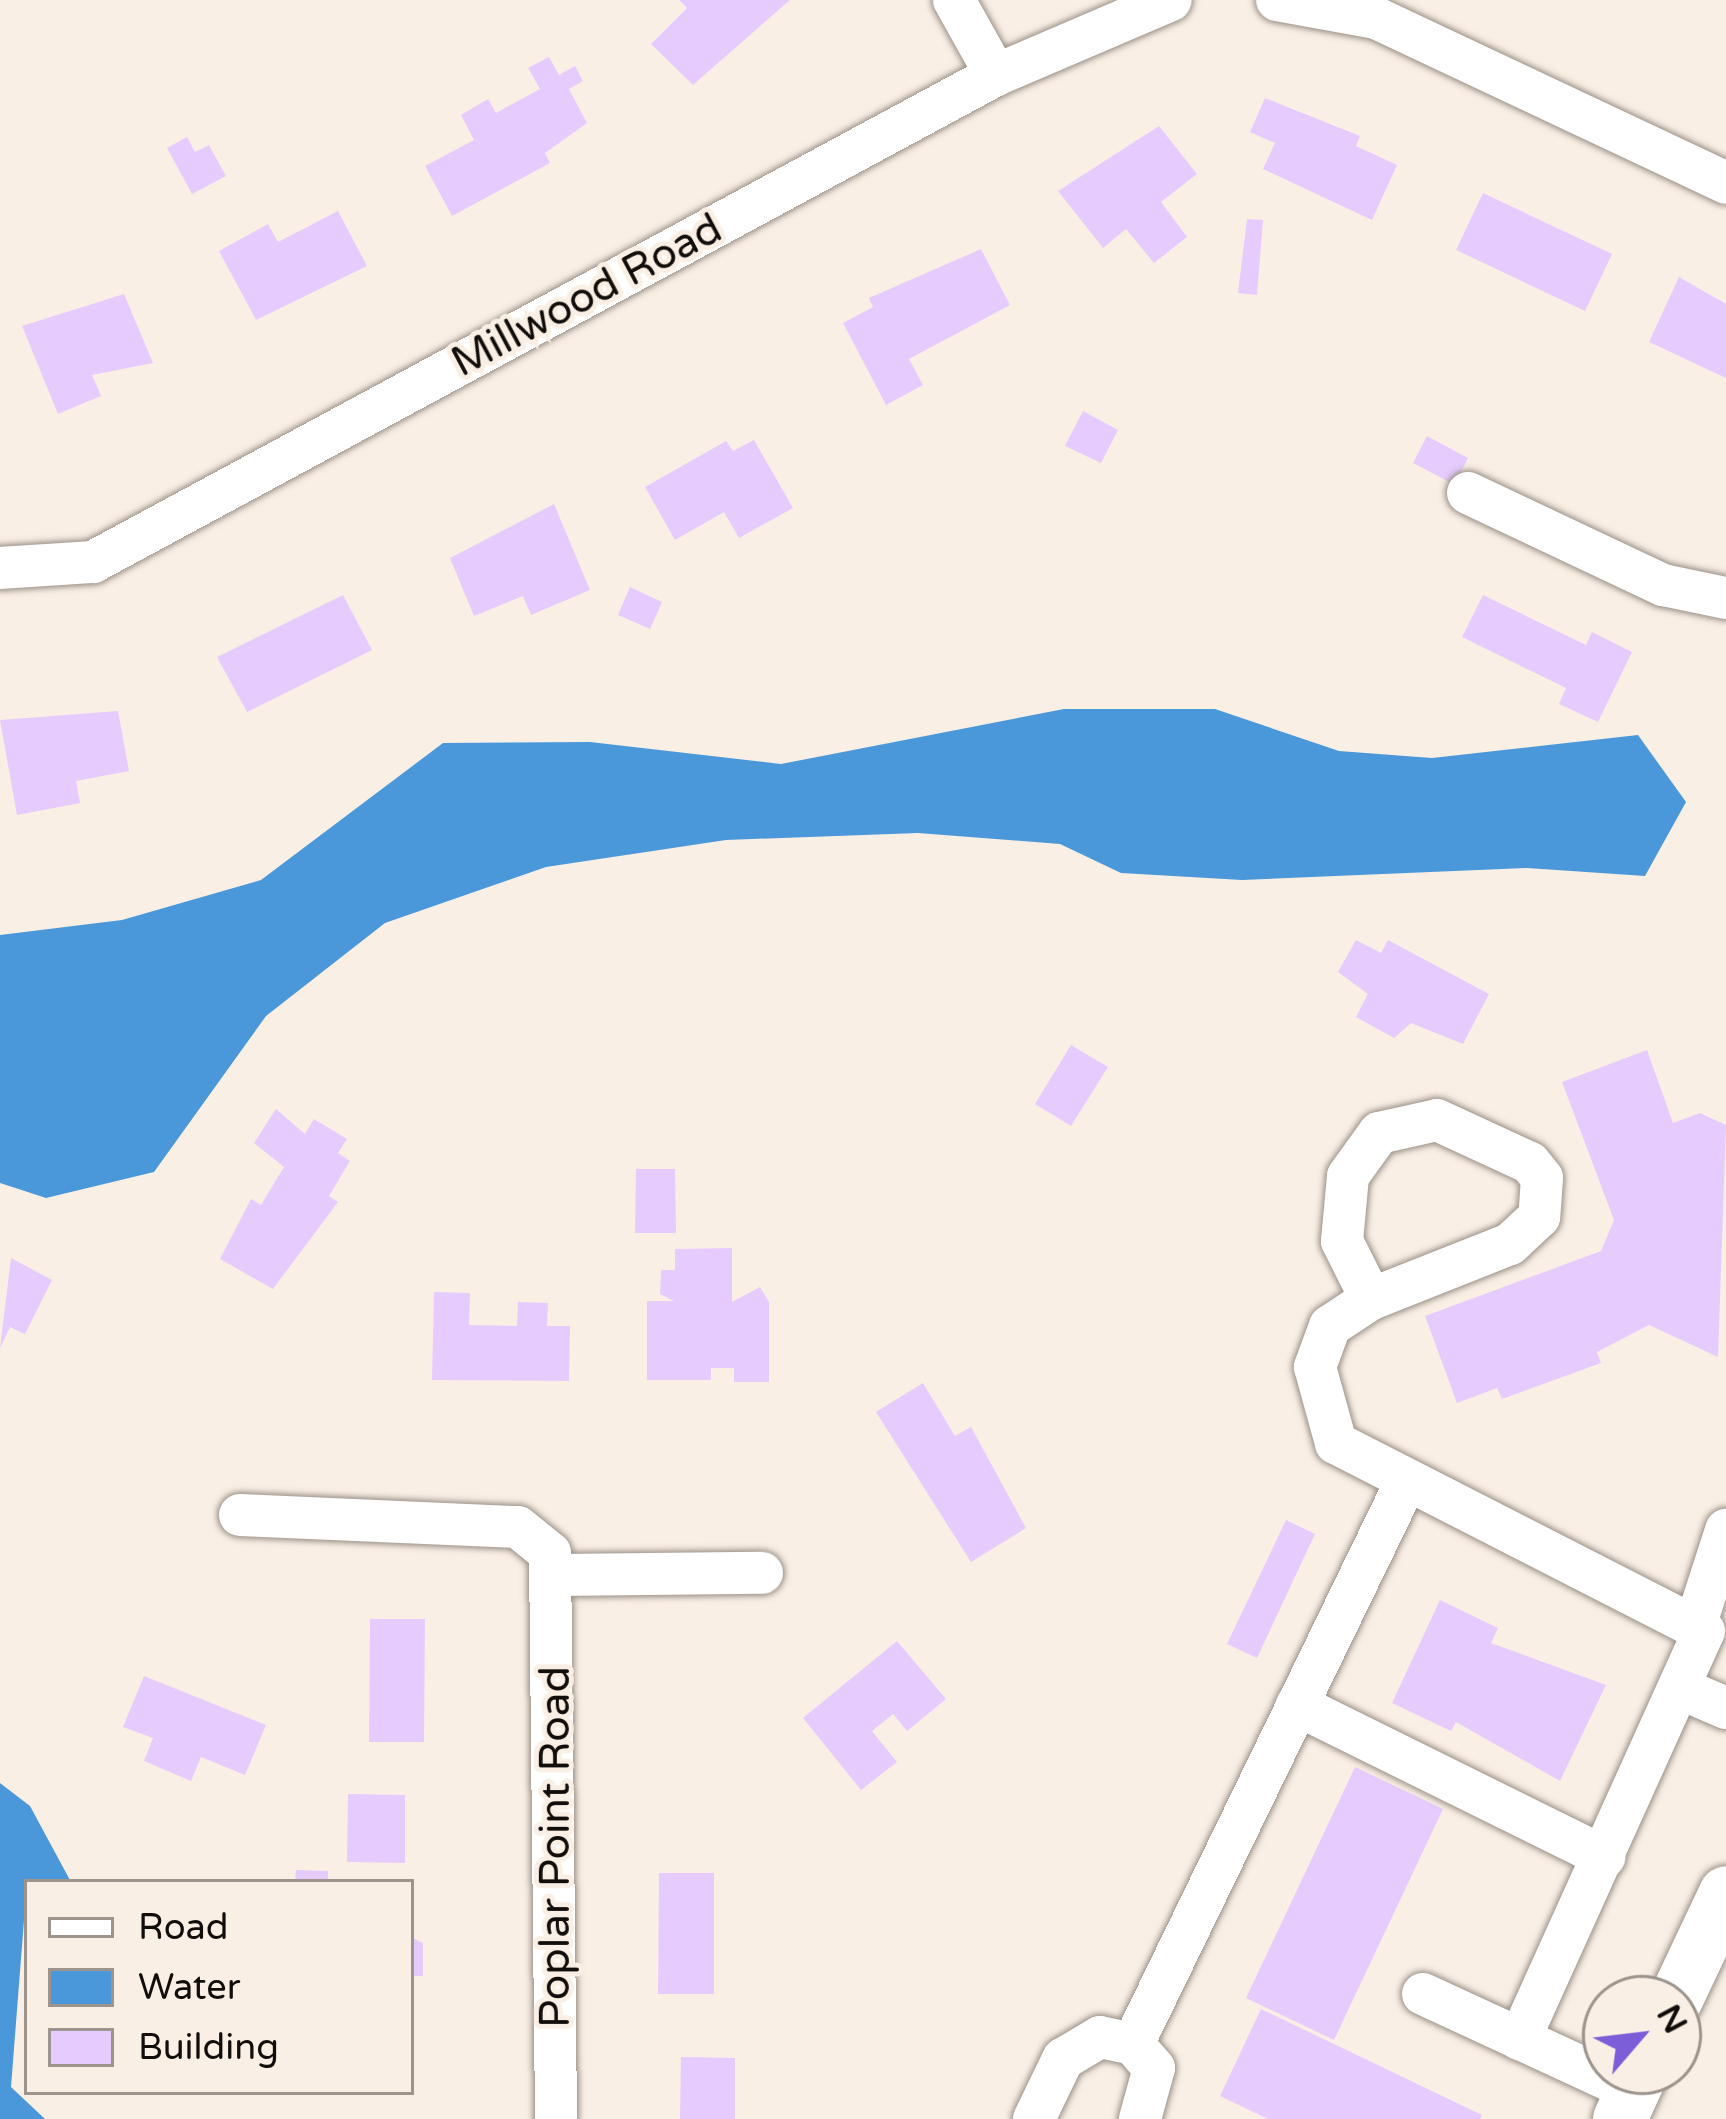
<!DOCTYPE html>
<html>
<head>
<meta charset="utf-8">
<style>
  body { margin:0 }
  #map { position:relative; width:1726px; height:2119px; overflow:hidden; background:#faefe5; font-family:"Varela Round",sans-serif }
  div>[style] { position:absolute }
  .water>* { inset:0; background:#4a98da }
  .building>* { inset:0; background:#e6cbfe }
  .roads { filter:drop-shadow(0 0 3px #9b9188) drop-shadow(0 0 3px #9b9188) }
  .minor>* { height:42px; margin:-21px; padding:0 21px; transform-origin:21px; border-radius:21px; background:#fff }
  .major>* { height:54px; margin:-27px; padding:0 27px; transform-origin:27px; border-radius:27px; background:#fff }
  span { translate:-50% -50%; white-space:nowrap; text-align:center; line-height:1.15; -webkit-text-stroke:10px #faefe5; paint-order:stroke }
  .street-label { font-size:42px; color:#110d0a }
  .legend { position:absolute; left:24px; top:1879px; width:390px; height:216px; box-sizing:border-box; background:#faefe5; border:3px solid #9d958d; margin:0; padding:15px 21px; list-style:none; font-size:36px; color:#110d0a }
  .legend li { display:flex; align-items:center; gap:24px; height:60px }
  .legend b { width:60px; border:3px solid #9d958d }
  .north { position:absolute; left:1582px; top:1975px; width:120px; height:120px; box-sizing:border-box; background:#faefe5; border:3px solid #9d958d; border-radius:50%; rotate:62deg; font-size:33px; font-weight:700; line-height:48px; text-align:center; color:#110d0a }
  .north::after { content:''; display:block; margin:auto; width:42px; height:54px; background:#7d5ed9; clip-path:polygon(50% 0,100% 100%,50% 72%,0 100%) }
</style>
</head>
<body>
<div id="map">
  <div class="water">
    <i style="clip-path:polygon(1064px 709px,1215px 709px,1339px 751px,1432px 758px,1638px 735px,1686px 802px,1645px 876px,1527px 868px,1242px 880px,1121px 873px,1060px 844px,918px 833px,726px 840px,546px 867px,385px 923px,266px 1016px,154px 1172px,46px 1198px,0 1183px,0 935px,122px 920px,261px 880px,443px 743px,590px 742px,781px 764px)"></i>
    <i style="clip-path:polygon(0 1783px,30px 1806px,71px 1882px,27px 1882px,11px 2087px,45px 2119px,0 2119px)"></i>
  </div>
  <div class="building">
    <i style="clip-path:polygon(679px 0,790px 0,693px 85px,651px 44px,687px 8px)"></i>
    <i style="clip-path:polygon(549px 57px,559px 75px,575px 66px,583px 81px,569px 89px,587px 123px,545px 153px,550px 163px,452px 216px,425px 166px,474px 140px,461px 115px,488px 99px,496px 113px,540px 89px,528px 68px)"></i>
    <i style="clip-path:polygon(1265px 98px,1360px 136px,1356px 146px,1397px 165px,1372px 220px,1263px 169px,1275px 143px,1250px 132px)"></i>
    <i style="clip-path:polygon(1159px 126px,1197px 174px,1161px 202px,1187px 237px,1154px 263px,1126px 229px,1103px 248px,1058px 191px)"></i>
    <i style="clip-path:polygon(187px 137px,195px 152px,209px 145px,226px 176px,192px 194px,167px 148px)"></i>
    <i style="clip-path:polygon(1483px 193px,1612px 254px,1585px 311px,1456px 250px)"></i>
    <i style="clip-path:polygon(338px 211px,367px 266px,256px 320px,219px 251px,268px 224px,278px 242px)"></i>
    <i style="clip-path:polygon(1247px 219px,1263px 220px,1257px 295px,1238px 293px)"></i>
    <i style="clip-path:polygon(981px 249px,1010px 305px,909px 359px,923px 385px,886px 405px,843px 323px,873px 307px,869px 298px)"></i>
    <i style="clip-path:polygon(1679px 277px,1726px 304px,1726px 378px,1649px 342px)"></i>
    <i style="clip-path:polygon(124px 294px,153px 363px,92px 375px,101px 396px,58px 414px,22px 326px)"></i>
    <i style="clip-path:polygon(1083px 411px,1118px 430px,1101px 463px,1065px 446px)"></i>
    <i style="clip-path:polygon(1427px 436px,1468px 458px,1455px 485px,1413px 463px)"></i>
    <i style="clip-path:polygon(754px 440px,793px 508px,739px 538px,724px 512px,675px 540px,645px 487px,726px 441px,733px 451px)"></i>
    <i style="clip-path:polygon(554px 504px,590px 590px,531px 615px,523px 596px,474px 616px,450px 558px)"></i>
    <i style="clip-path:polygon(630px 587px,662px 602px,650px 629px,618px 615px)"></i>
    <i style="clip-path:polygon(343px 595px,372px 650px,247px 712px,217px 657px)"></i>
    <i style="clip-path:polygon(1483px 595px,1586px 645px,1592px 632px,1632px 652px,1598px 722px,1559px 704px,1566px 688px,1462px 637px)"></i>
    <i style="clip-path:polygon(118px 711px,129px 771px,76px 781px,80px 803px,17px 815px,0 720px)"></i>
    <i style="clip-path:polygon(1356px 940px,1381px 953px,1388px 940px,1489px 994px,1463px 1044px,1411px 1023px,1394px 1038px,1356px 1017px,1368px 994px,1338px 972px)"></i>
    <i style="clip-path:polygon(1071px 1045px,1108px 1067px,1071px 1126px,1035px 1104px)"></i>
    <i style="clip-path:polygon(1647px 1050px,1673px 1123px,1700px 1113px,1726px 1125px,1718px 1357px,1649px 1325px,1597px 1352px,1601px 1363px,1502px 1399px,1497px 1388px,1457px 1403px,1425px 1316px,1601px 1251px,1614px 1220px,1562px 1082px)"></i>
    <i style="clip-path:polygon(276px 1109px,305px 1134px,314px 1119px,347px 1139px,338px 1153px,350px 1161px,329px 1196px,338px 1202px,273px 1289px,220px 1259px,251px 1199px,261px 1205px,284px 1167px,254px 1143px)"></i>
    <i style="clip-path:polygon(636px 1169px,675px 1169px,676px 1233px,635px 1233px)"></i>
    <i style="clip-path:polygon(732px 1248px,732px 1302px,760px 1287px,769px 1302px,769px 1382px,734px 1382px,734px 1368px,711px 1368px,711px 1380px,647px 1380px,647px 1301px,674px 1301px,660px 1294px,661px 1270px,675px 1270px,675px 1249px)"></i>
    <i style="clip-path:polygon(11px 1258px,52px 1280px,25px 1334px,10px 1327px,0 1348px)"></i>
    <i style="clip-path:polygon(434px 1292px,470px 1293px,469px 1325px,517px 1326px,518px 1302px,548px 1303px,547px 1326px,570px 1326px,569px 1381px,432px 1380px)"></i>
    <i style="clip-path:polygon(923px 1383px,955px 1436px,971px 1427px,1026px 1528px,971px 1562px,876px 1412px)"></i>
    <i style="clip-path:polygon(1286px 1520px,1315px 1534px,1257px 1658px,1227px 1644px)"></i>
    <i style="clip-path:polygon(1440px 1600px,1498px 1628px,1491px 1643px,1606px 1685px,1560px 1781px,1456px 1722px,1451px 1731px,1392px 1703px)"></i>
    <i style="clip-path:polygon(370px 1619px,425px 1619px,424px 1742px,369px 1742px)"></i>
    <i style="clip-path:polygon(897px 1641px,946px 1699px,907px 1731px,893px 1714px,872px 1731px,897px 1762px,861px 1790px,803px 1718px)"></i>
    <i style="clip-path:polygon(144px 1676px,266px 1725px,245px 1775px,201px 1757px,191px 1781px,144px 1761px,153px 1738px,123px 1727px)"></i>
    <i style="clip-path:polygon(1355px 1767px,1443px 1809px,1334px 2040px,1246px 1998px)"></i>
    <i style="clip-path:polygon(348px 1794px,405px 1795px,405px 1863px,347px 1862px)"></i>
    <i style="clip-path:polygon(296px 1870px,328px 1871px,328px 1882px,295px 1882px)"></i>
    <i style="clip-path:polygon(659px 1873px,714px 1873px,714px 1994px,658px 1994px)"></i>
    <i style="clip-path:polygon(411px 1937px,423px 1943px,423px 1976px,411px 1976px)"></i>
    <i style="clip-path:polygon(1261px 2009px,1482px 2115px,1480px 2119px,1268px 2119px,1220px 2096px)"></i>
    <i style="clip-path:polygon(681px 2057px,735px 2058px,735px 2119px,680px 2119px)"></i>
  </div>
  <div class="roads">
    <div class="minor">
      <i style="left:954px;top:0;width:86px;rotate:60.8deg"></i>
      <i style="left:1277px;top:0;width:101px;rotate:10.3deg"></i>
      <i style="left:1376px;top:18px;width:387px;rotate:25.2deg"></i>
      <i style="left:1468px;top:493px;width:216px;rotate:25.3deg"></i>
      <i style="left:1663px;top:585px;width:64px;rotate:11.7deg"></i>
      <i style="left:0;top:568px;width:93px;rotate:-3.7deg"></i>
      <i style="left:93px;top:562px;width:1026px;rotate:-28.34deg"></i>
      <i style="left:996px;top:75px;width:190px;rotate:-23.2deg"></i>
      <i style="left:1437px;top:1120px;width:102px;rotate:24.8deg"></i>
      <i style="left:1530px;top:1163px;width:19px;rotate:51deg"></i>
      <i style="left:1542px;top:1178px;width:39px;rotate:94deg"></i>
      <i style="left:1539px;top:1217px;width:40px;rotate:137deg"></i>
      <i style="left:1510px;top:1244px;width:149px;rotate:158.4deg"></i>
      <i style="left:1371px;top:1299px;width:65px;rotate:-116.6deg"></i>
      <i style="left:1342px;top:1241px;width:65px;rotate:-84.7deg"></i>
      <i style="left:1348px;top:1176px;width:53px;rotate:-54.2deg"></i>
      <i style="left:1379px;top:1133px;width:59px;rotate:-12.6deg"></i>
      <i style="left:1371px;top:1299px;width:49px;rotate:146.6deg"></i>
      <i style="left:1330px;top:1326px;width:44px;rotate:110.1deg"></i>
      <i style="left:1315px;top:1367px;width:79px;rotate:74.6deg"></i>
      <i style="left:1336px;top:1443px;width:413px;rotate:27.1deg"></i>
      <i style="left:1704px;top:1631px;width:448px;rotate:114.3deg"></i>
      <i style="left:240px;top:1515px;width:278px;rotate:2.5deg"></i>
      <i style="left:518px;top:1527px;width:41px;rotate:39.1deg"></i>
      <i style="left:550px;top:1553px;width:566px;rotate:89.39deg"></i>
      <i style="left:556px;top:1575px;width:206px;rotate:-0.6deg"></i>
      <i style="left:1697px;top:1620px;width:95px;rotate:-72.1deg"></i>
      <i style="left:1684px;top:1690px;width:46px;rotate:23.2deg"></i>
      <i style="left:1297px;top:1705px;width:343px;rotate:26.3deg"></i>
      <i style="left:1423px;top:1994px;width:231px;rotate:24.8deg"></i>
      <i style="left:1133px;top:2044px;width:620px;rotate:-64.1deg"></i>
      <i style="left:1034px;top:2119px;width:67px;rotate:-64.2deg"></i>
      <i style="left:1063px;top:2059px;width:43px;rotate:-30.7deg"></i>
      <i style="left:1100px;top:2037px;width:34px;rotate:12deg"></i>
      <i style="left:1133px;top:2044px;width:32px;rotate:49deg"></i>
      <i style="left:1154px;top:2068px;width:53px;rotate:105.4deg"></i>
    </div>
    <div class="major">
      <i style="left:1676px;top:1999px;width:117px;rotate:-64.7deg"></i>
      <i style="left:1620px;top:2119px;width:53px;rotate:-65.4deg"></i>
    </div>
  </div>
  <div class="street-label">
    <span style="left:587px;top:296px;rotate:-28deg">Millwood Road</span>
    <span style="left:556px;top:1847px;rotate:-90deg">Poplar Point Road</span>
  </div>
  <ul class="legend">
  <li><b style="height:15px;background:#fff"></b>Road</li>
  <li><b style="height:33px;background:#4a98da"></b>Water</li>
  <li><b style="height:33px;background:#e6cbfe"></b>Building</li>
  </ul>
  <div class="north">N</div>
</div>
</body>
</html>
